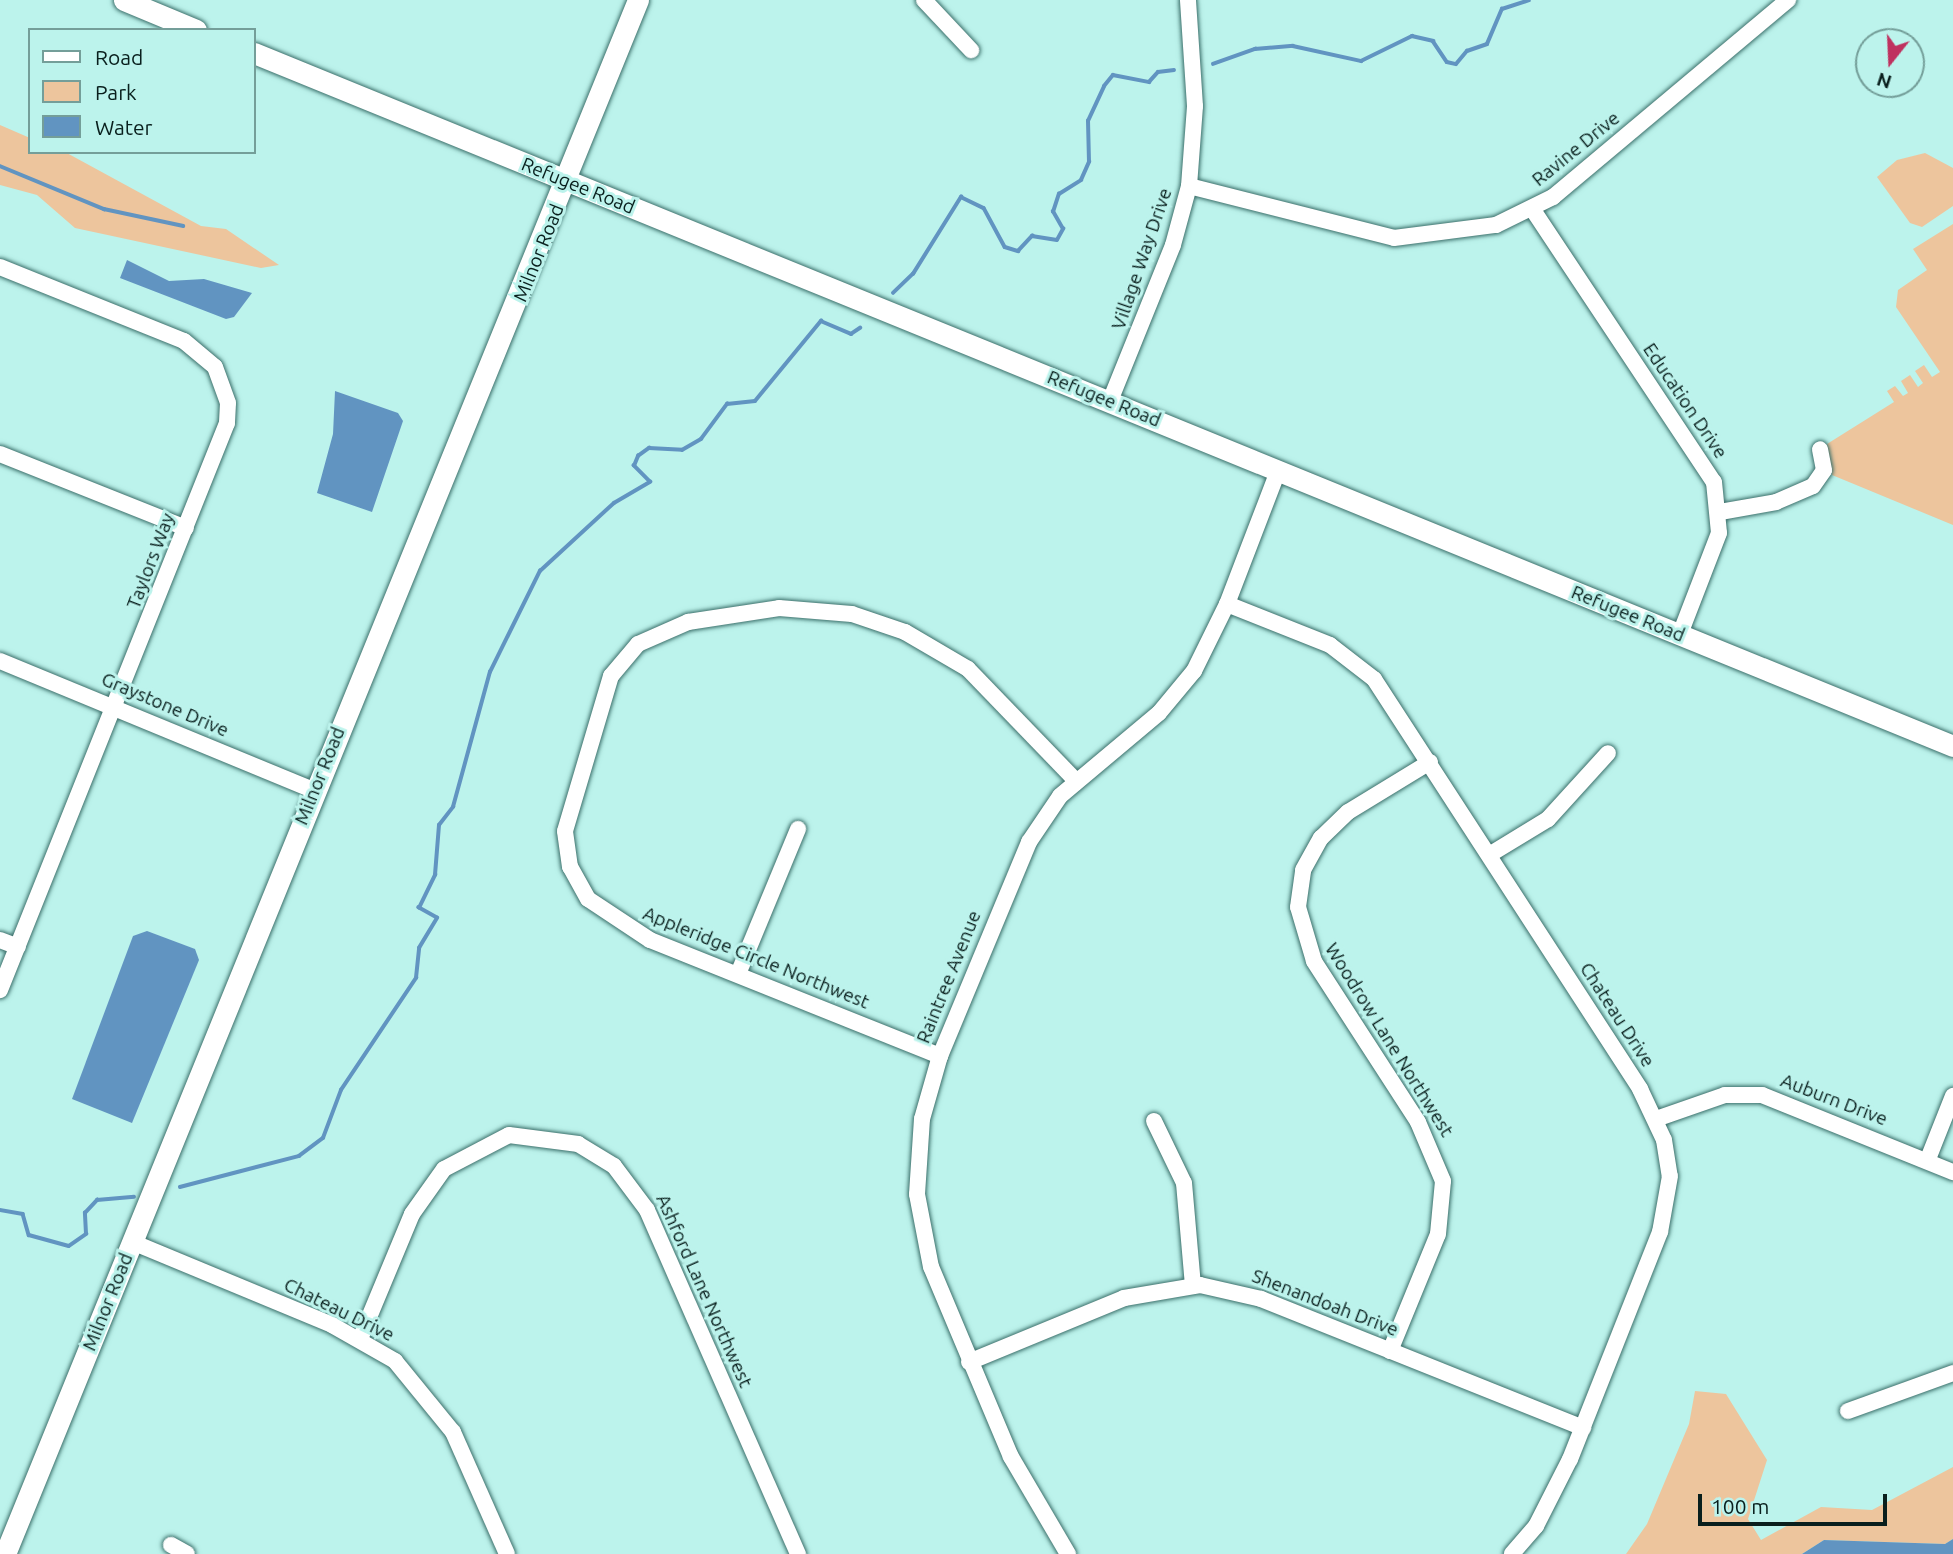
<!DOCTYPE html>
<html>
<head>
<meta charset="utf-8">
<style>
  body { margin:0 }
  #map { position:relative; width:1953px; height:1554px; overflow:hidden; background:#bcf3ec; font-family:Ubuntu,sans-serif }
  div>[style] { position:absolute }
  .green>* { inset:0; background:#edc59d }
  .water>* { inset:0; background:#6194c1 }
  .stream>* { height:3.5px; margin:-1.75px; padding:0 1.75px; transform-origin:1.75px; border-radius:1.75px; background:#6194c1 }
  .roads { filter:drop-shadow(0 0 2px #3b6f6a) drop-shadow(0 0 2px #3b6f6a) }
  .minor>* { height:16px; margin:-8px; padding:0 8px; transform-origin:8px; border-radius:8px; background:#fff }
  .major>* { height:21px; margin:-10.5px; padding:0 10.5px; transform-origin:10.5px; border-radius:10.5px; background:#fff }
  span { translate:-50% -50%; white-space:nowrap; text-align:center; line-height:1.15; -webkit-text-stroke:6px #bcf3ec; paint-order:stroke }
  .street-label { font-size:19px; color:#091f1d }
  .legend { position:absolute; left:28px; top:28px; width:228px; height:126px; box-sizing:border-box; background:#bcf3ec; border:2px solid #749e99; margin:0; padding:9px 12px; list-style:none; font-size:21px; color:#091f1d }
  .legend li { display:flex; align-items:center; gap:14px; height:35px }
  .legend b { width:35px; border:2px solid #749e99 }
  .north { position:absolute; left:1855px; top:28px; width:70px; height:70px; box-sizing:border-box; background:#bcf3ec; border:2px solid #749e99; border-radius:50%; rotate:198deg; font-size:19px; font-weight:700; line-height:28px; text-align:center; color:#091f1d }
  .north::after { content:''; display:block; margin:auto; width:24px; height:32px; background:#bf315f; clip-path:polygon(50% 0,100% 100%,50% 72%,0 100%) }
  .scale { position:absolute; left:1698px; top:1494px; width:189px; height:32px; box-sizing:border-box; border:4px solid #091f1d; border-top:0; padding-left:9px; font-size:21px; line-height:24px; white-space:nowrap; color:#091f1d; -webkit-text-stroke:5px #bcf3ec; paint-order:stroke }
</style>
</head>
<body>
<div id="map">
  <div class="green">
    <i style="clip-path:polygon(0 125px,30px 138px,30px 152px,65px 152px,201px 226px,226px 229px,279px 265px,261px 268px,75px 228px,37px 195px,0 185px)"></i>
    <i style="clip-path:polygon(1925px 153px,1953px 168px,1953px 206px,1922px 227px,1910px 223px,1877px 177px,1897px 160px)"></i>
    <i style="clip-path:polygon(1953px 224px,1953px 525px,1832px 475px,1827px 444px,1894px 402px,1887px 391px,1895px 386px,1903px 396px,1908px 393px,1901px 381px,1910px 375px,1918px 387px,1923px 383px,1915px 371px,1924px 365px,1932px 377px,1940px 372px,1896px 307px,1898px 290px,1927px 270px,1913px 249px)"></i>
    <i style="clip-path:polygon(1695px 1391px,1726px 1394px,1767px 1460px,1748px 1519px,1761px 1540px,1821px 1507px,1872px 1510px,1953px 1467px,1953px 1539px,1945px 1544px,1824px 1540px,1802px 1554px,1626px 1554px,1647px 1524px,1689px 1424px)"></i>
  </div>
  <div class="water">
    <i style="clip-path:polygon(127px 260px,169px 281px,204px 279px,252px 293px,234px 317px,226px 319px,120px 278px)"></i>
    <i style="clip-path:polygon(335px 391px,398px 413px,403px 421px,372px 512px,317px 493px,333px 434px)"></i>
    <i style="clip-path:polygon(147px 931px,195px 949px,199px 960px,132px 1123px,72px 1099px,133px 936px)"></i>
    <i style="clip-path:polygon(1953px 1539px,1953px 1554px,1802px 1554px,1824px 1540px,1945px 1544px)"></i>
  </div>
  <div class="stream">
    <i style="left:1213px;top:64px;width:45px;rotate:-19.7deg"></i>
    <i style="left:1255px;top:49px;width:38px;rotate:-5deg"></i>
    <i style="left:1293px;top:46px;width:70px;rotate:12.4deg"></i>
    <i style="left:1361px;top:61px;width:57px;rotate:-26.1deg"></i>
    <i style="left:1412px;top:36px;width:22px;rotate:13deg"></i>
    <i style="left:1433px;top:41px;width:25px;rotate:56deg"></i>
    <i style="left:1447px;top:62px;width:9px;rotate:13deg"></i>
    <i style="left:1456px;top:64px;width:17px;rotate:-50deg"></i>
    <i style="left:1467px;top:51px;width:21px;rotate:-19deg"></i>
    <i style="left:1487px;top:44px;width:38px;rotate:-67deg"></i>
    <i style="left:1502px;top:9px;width:28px;rotate:-18deg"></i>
    <i style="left:0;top:166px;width:113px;rotate:22.5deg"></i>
    <i style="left:104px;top:209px;width:81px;rotate:12.1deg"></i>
    <i style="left:893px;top:293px;width:28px;rotate:-44deg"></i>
    <i style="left:913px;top:274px;width:91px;rotate:-58.1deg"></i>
    <i style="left:961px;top:197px;width:25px;rotate:26deg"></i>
    <i style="left:984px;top:208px;width:44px;rotate:61.7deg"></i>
    <i style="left:1005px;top:247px;width:14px;rotate:17deg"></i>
    <i style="left:1018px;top:251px;width:21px;rotate:-47deg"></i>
    <i style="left:1032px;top:236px;width:25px;rotate:9deg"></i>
    <i style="left:1057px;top:240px;width:13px;rotate:-61deg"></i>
    <i style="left:1063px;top:229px;width:20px;rotate:-120deg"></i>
    <i style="left:1053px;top:212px;width:19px;rotate:-72deg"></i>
    <i style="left:1059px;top:194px;width:26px;rotate:-32deg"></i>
    <i style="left:1081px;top:180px;width:20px;rotate:-66deg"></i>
    <i style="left:1089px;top:162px;width:41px;rotate:-91.4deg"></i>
    <i style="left:1088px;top:121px;width:38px;rotate:-65deg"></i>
    <i style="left:1104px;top:86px;width:14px;rotate:-51deg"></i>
    <i style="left:1113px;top:75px;width:37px;rotate:11deg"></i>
    <i style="left:1149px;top:82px;width:13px;rotate:-48deg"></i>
    <i style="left:1158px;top:72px;width:16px;rotate:-7deg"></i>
    <i style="left:180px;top:1187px;width:123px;rotate:-14.6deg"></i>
    <i style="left:299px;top:1156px;width:30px;rotate:-37deg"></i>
    <i style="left:323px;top:1138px;width:51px;rotate:-69.4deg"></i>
    <i style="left:341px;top:1090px;width:135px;rotate:-56.2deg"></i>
    <i style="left:416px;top:978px;width:30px;rotate:-84deg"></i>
    <i style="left:419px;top:948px;width:35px;rotate:-59deg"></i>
    <i style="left:437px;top:918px;width:21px;rotate:-151deg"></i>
    <i style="left:419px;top:908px;width:37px;rotate:-64deg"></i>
    <i style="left:435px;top:875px;width:50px;rotate:-85.4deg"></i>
    <i style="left:439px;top:825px;width:23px;rotate:-52deg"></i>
    <i style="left:453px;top:807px;width:140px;rotate:-74.7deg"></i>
    <i style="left:490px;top:672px;width:113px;rotate:-63.7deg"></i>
    <i style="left:540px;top:571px;width:100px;rotate:-42.6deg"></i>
    <i style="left:614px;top:503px;width:42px;rotate:-30.3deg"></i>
    <i style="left:650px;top:482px;width:23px;rotate:-135deg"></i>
    <i style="left:634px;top:466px;width:11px;rotate:-68deg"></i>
    <i style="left:638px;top:456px;width:14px;rotate:-36deg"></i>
    <i style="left:649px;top:448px;width:33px;rotate:3deg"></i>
    <i style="left:682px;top:450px;width:22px;rotate:-30deg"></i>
    <i style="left:701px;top:439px;width:44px;rotate:-53.4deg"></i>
    <i style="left:727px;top:404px;width:28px;rotate:-6deg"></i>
    <i style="left:755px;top:401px;width:104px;rotate:-50.5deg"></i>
    <i style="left:821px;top:321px;width:33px;rotate:23deg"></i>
    <i style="left:851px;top:334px;width:11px;rotate:-34deg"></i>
    <i style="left:0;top:1210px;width:23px;rotate:10deg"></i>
    <i style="left:23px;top:1214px;width:22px;rotate:74deg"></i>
    <i style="left:29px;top:1235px;width:41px;rotate:15.4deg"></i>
    <i style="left:69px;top:1246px;width:21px;rotate:-35deg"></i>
    <i style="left:86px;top:1234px;width:21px;rotate:-93deg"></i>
    <i style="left:85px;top:1213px;width:18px;rotate:-47deg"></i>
    <i style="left:97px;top:1200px;width:37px;rotate:-5deg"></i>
  </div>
  <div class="roads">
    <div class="minor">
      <i style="left:924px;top:0;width:69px;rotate:46.8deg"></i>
      <i style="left:1189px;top:186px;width:211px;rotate:14.2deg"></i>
      <i style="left:1394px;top:238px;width:103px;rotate:-7.3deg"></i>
      <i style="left:1496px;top:225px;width:64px;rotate:-26.2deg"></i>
      <i style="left:1553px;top:197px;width:307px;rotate:-40deg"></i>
      <i style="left:1533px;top:210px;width:327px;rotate:56.4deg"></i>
      <i style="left:1714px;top:482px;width:51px;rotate:84.4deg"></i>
      <i style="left:1719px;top:533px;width:108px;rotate:111.1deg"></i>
      <i style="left:0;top:267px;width:198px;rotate:21.9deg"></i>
      <i style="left:184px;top:341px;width:40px;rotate:40deg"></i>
      <i style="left:215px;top:367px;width:38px;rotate:70deg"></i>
      <i style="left:228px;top:403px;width:20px;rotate:93deg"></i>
      <i style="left:227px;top:423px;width:611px;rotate:111.82deg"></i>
      <i style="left:1110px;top:401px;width:168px;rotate:-68deg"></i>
      <i style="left:1173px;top:245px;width:61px;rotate:-74.8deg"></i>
      <i style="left:1189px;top:186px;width:80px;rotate:-85.7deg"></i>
      <i style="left:1195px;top:106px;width:106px;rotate:-93.8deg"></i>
      <i style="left:0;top:454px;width:200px;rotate:21.7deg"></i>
      <i style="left:1720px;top:512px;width:57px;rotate:-10.1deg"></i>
      <i style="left:1776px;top:502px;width:40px;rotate:-23.4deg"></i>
      <i style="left:1813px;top:486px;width:19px;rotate:-55deg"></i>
      <i style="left:1824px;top:470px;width:21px;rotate:-101deg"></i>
      <i style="left:1227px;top:604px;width:111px;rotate:21.7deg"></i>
      <i style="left:1330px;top:645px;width:56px;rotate:37.7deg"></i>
      <i style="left:1374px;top:679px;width:489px;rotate:57deg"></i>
      <i style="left:1640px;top:1089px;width:56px;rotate:64.8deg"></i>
      <i style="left:1664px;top:1140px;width:36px;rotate:81deg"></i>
      <i style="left:1670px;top:1176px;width:57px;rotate:100.1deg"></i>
      <i style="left:1660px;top:1232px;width:244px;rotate:111.6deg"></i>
      <i style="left:1570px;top:1459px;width:75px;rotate:116.9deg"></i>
      <i style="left:1536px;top:1526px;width:37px;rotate:131deg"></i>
      <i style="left:0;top:661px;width:339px;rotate:22.4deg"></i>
      <i style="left:1489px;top:855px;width:69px;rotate:-31.4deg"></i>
      <i style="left:1548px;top:819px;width:89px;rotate:-47.7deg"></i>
      <i style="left:0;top:940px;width:19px;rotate:21deg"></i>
      <i style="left:738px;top:974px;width:157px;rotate:-67.5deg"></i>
      <i style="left:940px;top:1056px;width:312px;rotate:-158.2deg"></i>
      <i style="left:650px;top:940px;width:74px;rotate:-146.5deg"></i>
      <i style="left:588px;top:899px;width:37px;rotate:-119deg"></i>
      <i style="left:570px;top:867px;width:36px;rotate:-98deg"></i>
      <i style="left:565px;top:831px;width:162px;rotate:-73.5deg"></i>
      <i style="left:611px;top:676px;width:42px;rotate:-49.8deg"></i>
      <i style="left:638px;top:644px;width:55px;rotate:-23.7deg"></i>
      <i style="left:688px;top:622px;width:92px;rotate:-8.7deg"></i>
      <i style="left:779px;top:608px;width:73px;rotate:4.7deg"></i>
      <i style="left:852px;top:614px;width:56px;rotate:18.8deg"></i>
      <i style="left:905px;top:632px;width:73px;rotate:30.4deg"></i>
      <i style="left:968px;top:669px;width:156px;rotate:46deg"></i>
      <i style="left:1656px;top:1119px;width:73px;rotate:-19.2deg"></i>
      <i style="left:1725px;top:1095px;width:37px"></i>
      <i style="left:1762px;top:1095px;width:206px;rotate:22deg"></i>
      <i style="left:1154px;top:1121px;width:69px;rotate:64.2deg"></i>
      <i style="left:1184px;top:1183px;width:102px;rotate:85deg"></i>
      <i style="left:1928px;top:1159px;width:68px;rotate:-68.4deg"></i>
      <i style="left:132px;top:1242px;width:217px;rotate:22.5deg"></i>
      <i style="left:332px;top:1325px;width:73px;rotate:29.7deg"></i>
      <i style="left:395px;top:1361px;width:92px;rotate:50.8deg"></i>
      <i style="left:453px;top:1432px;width:133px;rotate:66.1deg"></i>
      <i style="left:360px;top:1339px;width:135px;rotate:-67.4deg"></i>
      <i style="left:412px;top:1214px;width:55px;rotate:-54.6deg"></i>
      <i style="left:444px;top:1169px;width:73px;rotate:-27.6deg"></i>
      <i style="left:509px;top:1135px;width:70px;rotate:7.4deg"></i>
      <i style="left:578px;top:1144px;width:42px;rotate:31.4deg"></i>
      <i style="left:614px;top:1166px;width:55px;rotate:53.1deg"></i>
      <i style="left:647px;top:1210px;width:376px;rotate:66.3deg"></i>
      <i style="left:1390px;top:1351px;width:126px;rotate:-67.7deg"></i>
      <i style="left:1438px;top:1234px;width:53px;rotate:-84.6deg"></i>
      <i style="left:1443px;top:1181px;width:64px;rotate:-113deg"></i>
      <i style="left:1418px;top:1122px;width:192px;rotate:-122.9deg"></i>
      <i style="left:1314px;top:961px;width:56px;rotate:-106.5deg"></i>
      <i style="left:1298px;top:907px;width:37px;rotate:-82deg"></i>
      <i style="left:1303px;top:870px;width:37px;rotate:-61deg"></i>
      <i style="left:1321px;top:838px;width:37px;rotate:-44deg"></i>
      <i style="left:1348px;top:812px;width:96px;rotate:-31.4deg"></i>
      <i style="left:969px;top:1362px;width:168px;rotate:-22.4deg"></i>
      <i style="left:1124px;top:1298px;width:77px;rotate:-9.7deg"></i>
      <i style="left:1200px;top:1285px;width:63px;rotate:12.9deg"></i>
      <i style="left:1261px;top:1299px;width:347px;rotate:21.8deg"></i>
      <i style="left:1848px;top:1411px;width:112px;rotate:-19.9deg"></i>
      <i style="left:171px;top:1545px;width:18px;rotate:29deg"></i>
      <i style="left:1068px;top:1554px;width:113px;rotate:-120.4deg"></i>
      <i style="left:1011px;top:1457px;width:206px;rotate:-112.8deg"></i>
      <i style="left:931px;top:1267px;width:74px;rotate:-100.9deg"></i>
      <i style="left:917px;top:1194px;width:75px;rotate:-86.2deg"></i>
      <i style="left:922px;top:1119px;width:66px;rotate:-74.1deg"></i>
      <i style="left:940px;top:1056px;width:232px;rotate:-67.4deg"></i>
      <i style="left:1029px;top:842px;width:55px;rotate:-56deg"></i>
      <i style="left:1060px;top:796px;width:129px;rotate:-40deg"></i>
      <i style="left:1159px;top:713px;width:55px;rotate:-50.2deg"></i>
      <i style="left:1194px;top:671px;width:75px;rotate:-63.8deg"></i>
      <i style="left:1227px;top:604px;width:142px;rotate:-69deg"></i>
    </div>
    <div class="major">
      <i style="left:124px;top:0;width:78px;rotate:22.6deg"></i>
      <i style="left:254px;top:53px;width:1835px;rotate:22.19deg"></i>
      <i style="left:5px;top:1554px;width:1678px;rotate:-67.84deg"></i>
    </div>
  </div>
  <div class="street-label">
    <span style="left:1576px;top:149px;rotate:-39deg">Ravine Drive</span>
    <span style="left:578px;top:186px;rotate:22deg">Refugee Road</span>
    <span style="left:539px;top:253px;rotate:-68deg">Milnor Road</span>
    <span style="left:1142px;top:259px;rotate:-71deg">Village Way Drive</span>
    <span style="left:1104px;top:399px;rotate:22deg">Refugee Road</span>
    <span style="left:1685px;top:401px;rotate:56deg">Education Drive</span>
    <span style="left:151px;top:561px;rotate:-69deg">Taylors Way</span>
    <span style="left:1628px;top:614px;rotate:22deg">Refugee Road</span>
    <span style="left:165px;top:705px;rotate:23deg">Graystone Drive</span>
    <span style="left:320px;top:776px;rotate:-68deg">Milnor Road</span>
    <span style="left:756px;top:958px;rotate:22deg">Appleridge Circle Northwest</span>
    <span style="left:949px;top:977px;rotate:-68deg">Raintree Avenue</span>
    <span style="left:1617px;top:1015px;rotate:57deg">Chateau Drive</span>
    <span style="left:1389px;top:1040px;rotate:58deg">Woodrow Lane Northwest</span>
    <span style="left:1834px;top:1100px;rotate:21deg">Auburn Drive</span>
    <span style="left:704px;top:1291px;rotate:66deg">Ashford Lane Northwest</span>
    <span style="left:108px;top:1302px;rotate:-68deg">Milnor Road</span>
    <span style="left:1325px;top:1303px;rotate:21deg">Shenandoah Drive</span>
    <span style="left:339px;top:1310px;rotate:26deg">Chateau Drive</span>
  </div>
  <ul class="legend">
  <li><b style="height:9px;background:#fff"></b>Road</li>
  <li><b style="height:19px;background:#edc59d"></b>Park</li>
  <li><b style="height:19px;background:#6194c1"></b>Water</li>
  </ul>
  <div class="north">N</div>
  <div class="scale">100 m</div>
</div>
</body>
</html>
